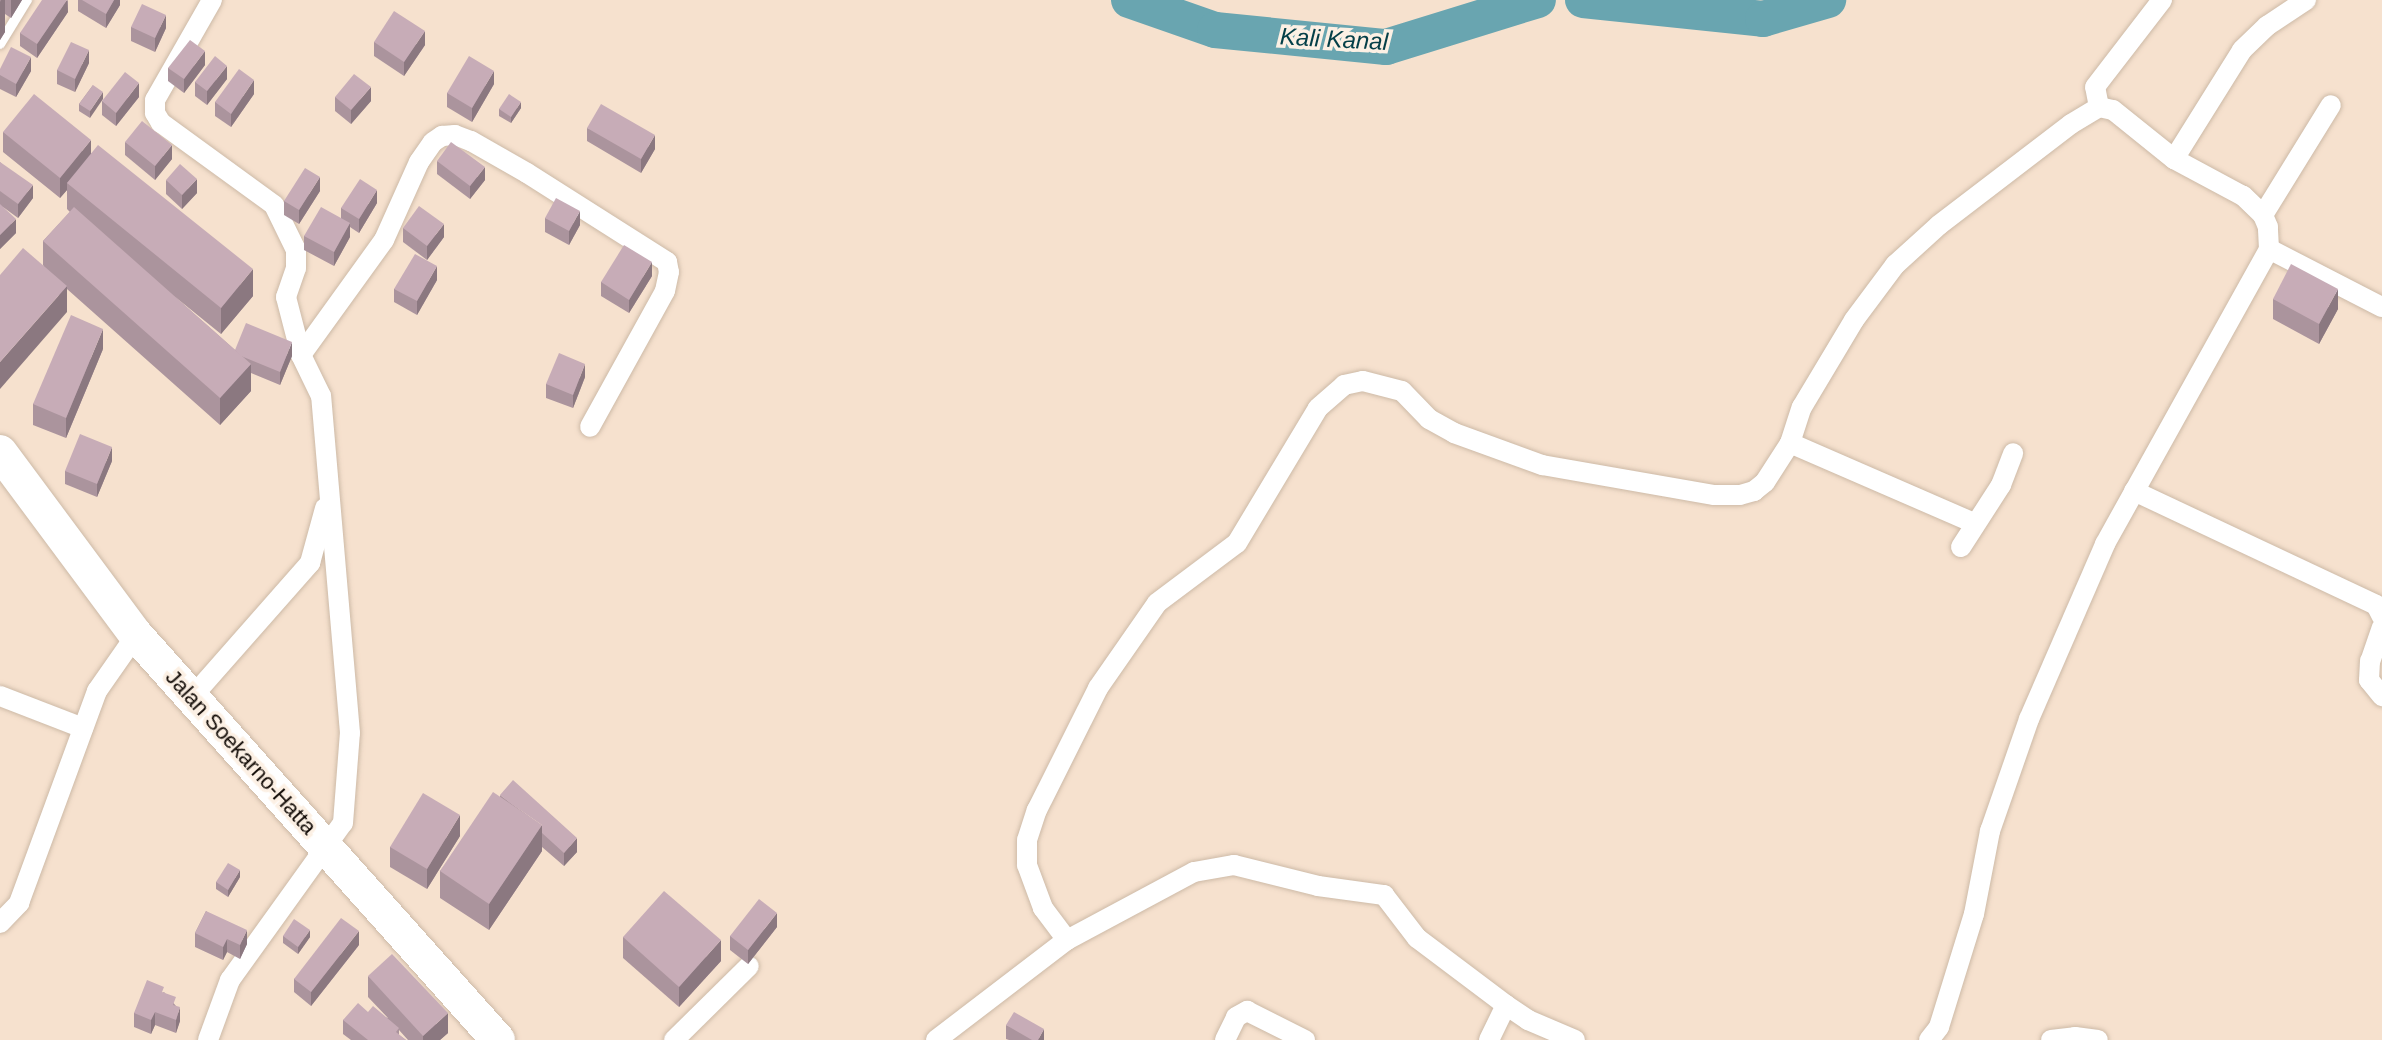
<!DOCTYPE html>
<html>
<head>
<meta charset="utf-8">
<style>
  body { margin:0 }
  #map { position:relative; width:2382px; height:1040px; overflow:hidden; background:#f6e1ce; font-family:Arial,sans-serif }
  div>[style] { position:absolute }
  .river>* { height:36px; margin:-18px; padding:0 18px; transform-origin:18px; border-radius:18px; background:#69a5b0 }
  .roads { filter:drop-shadow(0 0 2px #cdbaa7) drop-shadow(0 0 2px #cdbaa7) }
  .service>* { height:10px; margin:-5px; padding:0 5px; transform-origin:5px; border-radius:5px; background:#fff }
  .minor>* { height:20px; margin:-10px; padding:0 10px; transform-origin:10px; border-radius:10px; background:#fff }
  .trunk>* { height:34px; margin:-17px; padding:0 17px; transform-origin:17px; border-radius:17px; background:#fff }
  .wall>* { inset:0; background:#ab949d }
  .shaded-wall>* { inset:0; background:#8b7880 }
  .building>* { inset:0; background:#c7acb7 }
  span { translate:-50% -50%; white-space:nowrap; text-align:center; line-height:1.15; -webkit-text-stroke:7px #fcf0e4; paint-order:stroke }
  .street-label { font-size:22px; color:#110a05 }
  .water-label { font-size:24px; color:#043f48; font-style:italic }
</style>
</head>
<body>
<div id="map">
  <div class="river">
    <i style="left:1129px;top:0;width:91px;rotate:19.2deg"></i>
    <i style="left:1215px;top:30px;width:172px;rotate:5.7deg"></i>
    <i style="left:1386px;top:47px;width:159px;rotate:-17.2deg"></i>
    <i style="left:1583px;top:0;width:181px;rotate:6deg"></i>
    <i style="left:1763px;top:19px;width:68px;rotate:-16.3deg"></i>
  </div>
  <div class="roads">
    <div class="service">
      <i style="left:0;top:44px;width:52px;rotate:-58.5deg"></i>
    </div>
    <div class="minor">
      <i style="left:2099px;top:107px;width:20px;rotate:-101deg"></i>
      <i style="left:2095px;top:87px;width:110px;rotate:-52.4deg"></i>
      <i style="left:2263px;top:215px;width:129px;rotate:-58.3deg"></i>
      <i style="left:2269px;top:249px;width:127px;rotate:27.2deg"></i>
      <i style="left:301px;top:355px;width:142px;rotate:-54.2deg"></i>
      <i style="left:384px;top:240px;width:85px;rotate:-65.8deg"></i>
      <i style="left:419px;top:162px;width:24px;rotate:-55deg"></i>
      <i style="left:433px;top:142px;width:11px;rotate:-34deg"></i>
      <i style="left:442px;top:136px;width:13px;rotate:-4deg"></i>
      <i style="left:455px;top:135px;width:17px;rotate:21deg"></i>
      <i style="left:471px;top:141px;width:64px;rotate:29.7deg"></i>
      <i style="left:527px;top:173px;width:166px;rotate:32.4deg"></i>
      <i style="left:667px;top:262px;width:10px;rotate:79deg"></i>
      <i style="left:669px;top:272px;width:19px;rotate:102deg"></i>
      <i style="left:665px;top:291px;width:155px;rotate:118.9deg"></i>
      <i style="left:1790px;top:443px;width:201px;rotate:23.5deg"></i>
      <i style="left:2134px;top:491px;width:268px;rotate:25.2deg"></i>
      <i style="left:2376px;top:605px;width:13px;rotate:63deg"></i>
      <i style="left:1961px;top:547px;width:74px;rotate:-57.2deg"></i>
      <i style="left:2001px;top:485px;width:34px;rotate:-69deg"></i>
      <i style="left:2382px;top:627px;width:36px;rotate:109deg"></i>
      <i style="left:2370px;top:661px;width:19px;rotate:93deg"></i>
      <i style="left:2369px;top:680px;width:21px;rotate:51deg"></i>
      <i style="left:0;top:696px;width:89px;rotate:21.1deg"></i>
      <i style="left:192px;top:697px;width:179px;rotate:-48.6deg"></i>
      <i style="left:310px;top:563px;width:57px;rotate:-74.7deg"></i>
      <i style="left:0;top:923px;width:28px;rotate:-46deg"></i>
      <i style="left:19px;top:903px;width:226px;rotate:-69.8deg"></i>
      <i style="left:97px;top:691px;width:68px;rotate:-55.1deg"></i>
      <i style="left:1067px;top:940px;width:144px;rotate:-28.2deg"></i>
      <i style="left:1194px;top:872px;width:41px;rotate:-9.9deg"></i>
      <i style="left:1234px;top:865px;width:87px;rotate:14deg"></i>
      <i style="left:1318px;top:886px;width:67px;rotate:7.8deg"></i>
      <i style="left:1384px;top:895px;width:54px;rotate:52.5deg"></i>
      <i style="left:1417px;top:938px;width:111px;rotate:37deg"></i>
      <i style="left:208px;top:1040px;width:64px;rotate:-69.9deg"></i>
      <i style="left:230px;top:980px;width:193px;rotate:-54.3deg"></i>
      <i style="left:343px;top:823px;width:90px;rotate:-85.6deg"></i>
      <i style="left:350px;top:733px;width:338px;rotate:-94.9deg"></i>
      <i style="left:321px;top:396px;width:46px;rotate:-116deg"></i>
      <i style="left:301px;top:355px;width:60px;rotate:-104.5deg"></i>
      <i style="left:286px;top:297px;width:31px;rotate:-71deg"></i>
      <i style="left:296px;top:268px;width:18px;rotate:-90deg"></i>
      <i style="left:296px;top:250px;width:50px;rotate:-116.1deg"></i>
      <i style="left:274px;top:205px;width:140px;rotate:-144deg"></i>
      <i style="left:161px;top:123px;width:12px;rotate:-121deg"></i>
      <i style="left:155px;top:113px;width:13px;rotate:-90deg"></i>
      <i style="left:155px;top:100px;width:115px;rotate:-60.3deg"></i>
      <i style="left:674px;top:1040px;width:105px;rotate:-44.6deg"></i>
      <i style="left:936px;top:1040px;width:165px;rotate:-37.4deg"></i>
      <i style="left:1067px;top:940px;width:40px;rotate:-127deg"></i>
      <i style="left:1043px;top:908px;width:46px;rotate:-110.4deg"></i>
      <i style="left:1027px;top:865px;width:25px;rotate:-90deg"></i>
      <i style="left:1027px;top:840px;width:32px;rotate:-72deg"></i>
      <i style="left:1037px;top:810px;width:136px;rotate:-63.4deg"></i>
      <i style="left:1098px;top:688px;width:103px;rotate:-55.2deg"></i>
      <i style="left:1157px;top:603px;width:100px;rotate:-36.9deg"></i>
      <i style="left:1237px;top:543px;width:157px;rotate:-59deg"></i>
      <i style="left:1318px;top:408px;width:35px;rotate:-41deg"></i>
      <i style="left:1344px;top:385px;width:19px;rotate:-12deg"></i>
      <i style="left:1363px;top:381px;width:40px;rotate:14.4deg"></i>
      <i style="left:1402px;top:391px;width:39px;rotate:46deg"></i>
      <i style="left:1429px;top:419px;width:29px;rotate:29deg"></i>
      <i style="left:1454px;top:433px;width:94px;rotate:20deg"></i>
      <i style="left:1542px;top:465px;width:175px;rotate:9.9deg"></i>
      <i style="left:1714px;top:495px;width:26px"></i>
      <i style="left:1740px;top:495px;width:15px;rotate:-16deg"></i>
      <i style="left:1754px;top:491px;width:14px;rotate:-39deg"></i>
      <i style="left:1765px;top:482px;width:46px;rotate:-57.3deg"></i>
      <i style="left:1790px;top:443px;width:38px;rotate:-72deg"></i>
      <i style="left:1802px;top:407px;width:101px;rotate:-59.1deg"></i>
      <i style="left:1854px;top:320px;width:69px;rotate:-53.3deg"></i>
      <i style="left:1895px;top:265px;width:59px;rotate:-42.3deg"></i>
      <i style="left:1939px;top:225px;width:166px;rotate:-37.4deg"></i>
      <i style="left:2071px;top:124px;width:33px;rotate:-31deg"></i>
      <i style="left:2099px;top:107px;width:14px;rotate:12deg"></i>
      <i style="left:2113px;top:110px;width:78px;rotate:38.8deg"></i>
      <i style="left:1225px;top:1040px;width:25px;rotate:-64deg"></i>
      <i style="left:1236px;top:1017px;width:13px;rotate:-29deg"></i>
      <i style="left:1247px;top:1011px;width:65px;rotate:26.6deg"></i>
      <i style="left:1489px;top:1040px;width:39px;rotate:-64deg"></i>
      <i style="left:1506px;top:1005px;width:27px;rotate:34deg"></i>
      <i style="left:1528px;top:1020px;width:51px;rotate:23.1deg"></i>
      <i style="left:1929px;top:1040px;width:16px;rotate:-52deg"></i>
      <i style="left:1939px;top:1027px;width:118px;rotate:-72.8deg"></i>
      <i style="left:1974px;top:914px;width:85px;rotate:-79.1deg"></i>
      <i style="left:1990px;top:831px;width:119px;rotate:-70.8deg"></i>
      <i style="left:2029px;top:719px;width:191px;rotate:-66.5deg"></i>
      <i style="left:2105px;top:544px;width:338px;rotate:-60.9deg"></i>
      <i style="left:2269px;top:249px;width:22px;rotate:-93deg"></i>
      <i style="left:2268px;top:227px;width:13px;rotate:-113deg"></i>
      <i style="left:2263px;top:215px;width:28px;rotate:-136deg"></i>
      <i style="left:2243px;top:196px;width:78px;rotate:-151.8deg"></i>
      <i style="left:2174px;top:159px;width:128px;rotate:-58deg"></i>
      <i style="left:2242px;top:50px;width:35px;rotate:-44deg"></i>
      <i style="left:2267px;top:26px;width:47px;rotate:-33.7deg"></i>
      <i style="left:2051px;top:1040px;width:24px;rotate:-7deg"></i>
      <i style="left:2075px;top:1037px;width:23px;rotate:7deg"></i>
    </div>
    <div class="trunk">
      <i style="left:0;top:452px;width:228px;rotate:53.4deg"></i>
      <i style="left:136px;top:635px;width:543px;rotate:48.21deg"></i>
    </div>
  </div>
  <div class="wall">
    <i style="clip-path:polygon(0 0,22px 0,11px 18px,5px 14px,5px 32px,0 40px)"></i>
    <i style="clip-path:polygon(68px 0,68px 12px,37px 58px,20px 46px,20px 33px)"></i>
    <i style="clip-path:polygon(78px 0,120px 0,120px 5px,106px 28px,78px 11px)"></i>
    <i style="clip-path:polygon(131px 27px,166px 28px,155px 52px,131px 41px)"></i>
    <i style="clip-path:polygon(374px 42px,425px 45px,404px 76px,374px 56px)"></i>
    <i style="clip-path:polygon(89px 63px,75px 92px,57px 84px,57px 70px)"></i>
    <i style="clip-path:polygon(205px 65px,184px 93px,168px 81px,168px 68px)"></i>
    <i style="clip-path:polygon(0 69px,31px 71px,16px 97px,0 89px)"></i>
    <i style="clip-path:polygon(227px 79px,207px 105px,195px 96px,195px 82px)"></i>
    <i style="clip-path:polygon(494px 84px,472px 122px,447px 107px,447px 93px)"></i>
    <i style="clip-path:polygon(93px 85px,90px 118px,79px 111px,79px 104px)"></i>
    <i style="clip-path:polygon(254px 94px,231px 127px,215px 116px,215px 102px)"></i>
    <i style="clip-path:polygon(139px 97px,116px 126px,102px 115px,102px 101px)"></i>
    <i style="clip-path:polygon(335px 97px,371px 101px,351px 124px,335px 111px)"></i>
    <i style="clip-path:polygon(521px 108px,511px 123px,499px 116px,499px 109px)"></i>
    <i style="clip-path:polygon(587px 128px,655px 149px,641px 173px,587px 141px)"></i>
    <i style="clip-path:polygon(3px 132px,91px 153px,253px 296px,221px 334px,174px 296px,235px 350px,292px 356px,280px 385px,251px 373px,251px 391px,220px 425px,67px 289px,67px 312px,43px 265px,43px 241px,70px 212px,67px 209px,67px 190px,60px 198px,3px 152px)"></i>
    <i style="clip-path:polygon(125px 142px,172px 159px,155px 180px,125px 155px)"></i>
    <i style="clip-path:polygon(437px 161px,485px 180px,470px 199px,437px 174px)"></i>
    <i style="clip-path:polygon(0 162px,33px 198px,18px 218px,3px 207px,16px 233px,0 249px)"></i>
    <i style="clip-path:polygon(166px 180px,197px 193px,182px 209px,166px 194px)"></i>
    <i style="clip-path:polygon(320px 191px,299px 224px,284px 215px,284px 201px)"></i>
    <i style="clip-path:polygon(377px 203px,359px 233px,350px 227px,350px 237px,334px 266px,304px 250px,304px 236px,341px 219px,341px 208px)"></i>
    <i style="clip-path:polygon(545px 218px,580px 225px,569px 245px,545px 232px)"></i>
    <i style="clip-path:polygon(403px 228px,444px 237px,427px 260px,403px 242px)"></i>
    <i style="clip-path:polygon(652px 276px,629px 313px,601px 296px,601px 282px)"></i>
    <i style="clip-path:polygon(437px 280px,417px 315px,394px 302px,394px 289px)"></i>
    <i style="clip-path:polygon(2273px 299px,2338px 309px,2319px 344px,2273px 319px)"></i>
    <i style="clip-path:polygon(103px 349px,66px 438px,33px 425px,33px 404px)"></i>
    <i style="clip-path:polygon(585px 377px,573px 408px,546px 398px,546px 384px)"></i>
    <i style="clip-path:polygon(112px 461px,97px 497px,65px 484px,65px 471px)"></i>
    <i style="clip-path:polygon(500px 795px,577px 852px,564px 866px,542px 847px,542px 851px,489px 930px,440px 898px,440px 871px,500px 797px)"></i>
    <i style="clip-path:polygon(460px 836px,427px 889px,390px 867px,390px 847px)"></i>
    <i style="clip-path:polygon(240px 877px,228px 897px,216px 889px,216px 882px)"></i>
    <i style="clip-path:polygon(206px 911px,247px 944px,240px 959px,227px 952px,223px 960px,195px 947px,195px 933px)"></i>
    <i style="clip-path:polygon(777px 927px,748px 964px,730px 950px,730px 936px)"></i>
    <i style="clip-path:polygon(283px 936px,310px 937px,298px 954px,283px 943px)"></i>
    <i style="clip-path:polygon(623px 937px,721px 961px,679px 1007px,623px 958px)"></i>
    <i style="clip-path:polygon(359px 945px,311px 1006px,294px 992px,294px 979px)"></i>
    <i style="clip-path:polygon(368px 976px,448px 1033px,440px 1040px,408px 1040px,399px 1030px,399px 1035px,406px 1040px,351px 1040px,343px 1034px,343px 1020px,368px 1012px,388px 1018px,368px 997px)"></i>
    <i style="clip-path:polygon(164px 992px,176px 1006px,180px 1021px,176px 1033px,155px 1025px,151px 1034px,134px 1027px,134px 1013px)"></i>
    <i style="clip-path:polygon(1006px 1025px,1044px 1040px,1009px 1040px,1006px 1039px)"></i>
  </div>
  <div class="shaded-wall">
    <i style="clip-path:polygon(1px 0,5px 0,5px 32px,0 40px,0 2px)"></i>
    <i style="clip-path:polygon(11px 0,22px 0,11px 18px)"></i>
    <i style="clip-path:polygon(67px 0,68px 12px,37px 58px,37px 44px)"></i>
    <i style="clip-path:polygon(114px 0,120px 0,120px 5px,106px 28px,106px 14px)"></i>
    <i style="clip-path:polygon(166px 15px,166px 28px,155px 52px,155px 38px)"></i>
    <i style="clip-path:polygon(425px 31px,425px 45px,404px 76px,404px 62px)"></i>
    <i style="clip-path:polygon(89px 50px,89px 63px,75px 92px,75px 79px)"></i>
    <i style="clip-path:polygon(205px 51px,205px 65px,184px 93px,184px 79px)"></i>
    <i style="clip-path:polygon(31px 57px,31px 71px,16px 97px,16px 84px)"></i>
    <i style="clip-path:polygon(227px 66px,227px 79px,207px 105px,207px 91px)"></i>
    <i style="clip-path:polygon(494px 71px,494px 84px,472px 122px,472px 108px)"></i>
    <i style="clip-path:polygon(254px 80px,254px 94px,231px 127px,231px 114px)"></i>
    <i style="clip-path:polygon(139px 83px,139px 97px,116px 126px,116px 113px)"></i>
    <i style="clip-path:polygon(371px 87px,371px 101px,351px 124px,351px 110px)"></i>
    <i style="clip-path:polygon(103px 92px,103px 99px,90px 118px,90px 111px)"></i>
    <i style="clip-path:polygon(521px 102px,521px 108px,511px 123px,511px 117px)"></i>
    <i style="clip-path:polygon(655px 135px,655px 149px,641px 173px,641px 159px)"></i>
    <i style="clip-path:polygon(91px 140px,91px 160px,67px 183px,67px 190px,60px 198px,60px 178px)"></i>
    <i style="clip-path:polygon(172px 145px,172px 159px,155px 180px,155px 166px)"></i>
    <i style="clip-path:polygon(485px 167px,485px 180px,470px 199px,470px 186px)"></i>
    <i style="clip-path:polygon(320px 177px,320px 191px,299px 224px,299px 210px)"></i>
    <i style="clip-path:polygon(197px 179px,197px 193px,182px 209px,182px 195px)"></i>
    <i style="clip-path:polygon(33px 185px,33px 198px,18px 218px,18px 204px)"></i>
    <i style="clip-path:polygon(377px 190px,377px 203px,359px 233px,359px 219px)"></i>
    <i style="clip-path:polygon(580px 211px,580px 225px,569px 245px,569px 231px)"></i>
    <i style="clip-path:polygon(16px 219px,16px 233px,0 249px,0 235px)"></i>
    <i style="clip-path:polygon(350px 223px,350px 237px,334px 266px,334px 252px)"></i>
    <i style="clip-path:polygon(444px 224px,444px 237px,427px 260px,427px 246px)"></i>
    <i style="clip-path:polygon(652px 262px,652px 276px,629px 313px,629px 300px)"></i>
    <i style="clip-path:polygon(437px 266px,437px 280px,417px 315px,417px 301px)"></i>
    <i style="clip-path:polygon(253px 269px,253px 296px,221px 334px,221px 308px)"></i>
    <i style="clip-path:polygon(67px 286px,67px 312px,0 389px,0 362px)"></i>
    <i style="clip-path:polygon(2338px 289px,2338px 309px,2319px 344px,2319px 324px)"></i>
    <i style="clip-path:polygon(103px 329px,103px 349px,66px 438px,66px 418px)"></i>
    <i style="clip-path:polygon(292px 342px,292px 356px,280px 385px,280px 372px)"></i>
    <i style="clip-path:polygon(251px 364px,251px 391px,220px 425px,220px 398px)"></i>
    <i style="clip-path:polygon(585px 364px,585px 377px,573px 408px,573px 395px)"></i>
    <i style="clip-path:polygon(112px 447px,112px 461px,97px 497px,97px 484px)"></i>
    <i style="clip-path:polygon(460px 815px,460px 836px,427px 889px,427px 869px)"></i>
    <i style="clip-path:polygon(542px 825px,542px 851px,489px 930px,489px 904px)"></i>
    <i style="clip-path:polygon(577px 838px,577px 852px,564px 866px,564px 853px)"></i>
    <i style="clip-path:polygon(240px 870px,240px 877px,228px 897px,228px 890px)"></i>
    <i style="clip-path:polygon(777px 913px,777px 927px,748px 964px,748px 950px)"></i>
    <i style="clip-path:polygon(247px 930px,247px 944px,240px 959px,240px 945px)"></i>
    <i style="clip-path:polygon(310px 930px,310px 937px,298px 954px,298px 947px)"></i>
    <i style="clip-path:polygon(359px 931px,359px 945px,311px 1006px,311px 992px)"></i>
    <i style="clip-path:polygon(227px 939px,227px 952px,223px 960px,223px 947px)"></i>
    <i style="clip-path:polygon(721px 940px,721px 961px,679px 1007px,679px 987px)"></i>
    <i style="clip-path:polygon(180px 1007px,180px 1021px,176px 1033px,176px 1020px)"></i>
    <i style="clip-path:polygon(155px 1012px,155px 1025px,151px 1034px,151px 1020px)"></i>
    <i style="clip-path:polygon(448px 1013px,448px 1033px,440px 1040px,423px 1040px,423px 1036px)"></i>
    <i style="clip-path:polygon(1044px 1029px,1044px 1040px,1038px 1040px)"></i>
  </div>
  <div class="building">
    <i style="clip-path:polygon(42px 0,67px 0,37px 44px,20px 33px)"></i>
    <i style="clip-path:polygon(82px 0,114px 0,106px 14px)"></i>
    <i style="clip-path:polygon(142px 4px,166px 15px,155px 38px,131px 27px)"></i>
    <i style="clip-path:polygon(394px 11px,425px 31px,404px 62px,374px 42px)"></i>
    <i style="clip-path:polygon(190px 40px,205px 51px,184px 79px,168px 68px)"></i>
    <i style="clip-path:polygon(71px 42px,89px 50px,75px 79px,57px 70px)"></i>
    <i style="clip-path:polygon(11px 47px,31px 57px,16px 84px,0 75px,0 69px)"></i>
    <i style="clip-path:polygon(215px 56px,227px 66px,207px 91px,195px 82px)"></i>
    <i style="clip-path:polygon(469px 56px,494px 71px,472px 108px,447px 93px)"></i>
    <i style="clip-path:polygon(239px 69px,254px 80px,231px 114px,215px 102px)"></i>
    <i style="clip-path:polygon(125px 72px,139px 83px,116px 113px,102px 101px)"></i>
    <i style="clip-path:polygon(354px 74px,371px 87px,351px 110px,335px 97px)"></i>
    <i style="clip-path:polygon(93px 85px,103px 92px,90px 111px,79px 104px)"></i>
    <i style="clip-path:polygon(34px 94px,91px 140px,60px 178px,3px 132px)"></i>
    <i style="clip-path:polygon(509px 94px,521px 102px,511px 117px,499px 109px)"></i>
    <i style="clip-path:polygon(601px 104px,655px 135px,641px 159px,587px 128px)"></i>
    <i style="clip-path:polygon(142px 121px,172px 145px,155px 166px,125px 142px)"></i>
    <i style="clip-path:polygon(451px 142px,485px 167px,470px 186px,437px 161px)"></i>
    <i style="clip-path:polygon(98px 145px,253px 269px,221px 308px,67px 183px)"></i>
    <i style="clip-path:polygon(0 162px,33px 185px,18px 204px,0 191px)"></i>
    <i style="clip-path:polygon(180px 164px,197px 179px,182px 195px,166px 180px)"></i>
    <i style="clip-path:polygon(305px 168px,320px 177px,299px 210px,284px 201px)"></i>
    <i style="clip-path:polygon(360px 179px,377px 190px,359px 219px,341px 208px)"></i>
    <i style="clip-path:polygon(556px 198px,580px 211px,569px 231px,545px 218px)"></i>
    <i style="clip-path:polygon(0 204px,16px 219px,0 235px)"></i>
    <i style="clip-path:polygon(419px 206px,444px 224px,427px 246px,403px 228px)"></i>
    <i style="clip-path:polygon(74px 207px,251px 364px,220px 398px,43px 241px)"></i>
    <i style="clip-path:polygon(321px 207px,350px 223px,334px 252px,304px 236px)"></i>
    <i style="clip-path:polygon(624px 245px,652px 262px,629px 300px,601px 282px)"></i>
    <i style="clip-path:polygon(23px 248px,67px 286px,0 362px,0 275px)"></i>
    <i style="clip-path:polygon(415px 254px,437px 266px,417px 301px,394px 289px)"></i>
    <i style="clip-path:polygon(2291px 264px,2338px 289px,2319px 324px,2273px 299px)"></i>
    <i style="clip-path:polygon(71px 315px,103px 329px,66px 418px,33px 404px)"></i>
    <i style="clip-path:polygon(246px 323px,292px 342px,280px 372px,241px 356px,235px 350px)"></i>
    <i style="clip-path:polygon(559px 353px,585px 364px,573px 395px,546px 384px)"></i>
    <i style="clip-path:polygon(80px 434px,112px 447px,97px 484px,65px 471px)"></i>
    <i style="clip-path:polygon(513px 780px,577px 838px,564px 853px,542px 833px,542px 825px,510px 803px,500px 795px)"></i>
    <i style="clip-path:polygon(493px 792px,542px 825px,489px 904px,440px 871px)"></i>
    <i style="clip-path:polygon(423px 793px,460px 815px,427px 869px,390px 847px)"></i>
    <i style="clip-path:polygon(228px 863px,240px 870px,228px 890px,216px 882px)"></i>
    <i style="clip-path:polygon(664px 891px,721px 940px,679px 987px,623px 937px)"></i>
    <i style="clip-path:polygon(759px 899px,777px 913px,748px 950px,730px 936px)"></i>
    <i style="clip-path:polygon(206px 911px,247px 930px,240px 945px,227px 939px,223px 947px,195px 933px)"></i>
    <i style="clip-path:polygon(341px 918px,359px 931px,311px 992px,294px 979px)"></i>
    <i style="clip-path:polygon(294px 919px,310px 930px,298px 947px,283px 936px)"></i>
    <i style="clip-path:polygon(392px 954px,448px 1013px,423px 1036px,368px 976px)"></i>
    <i style="clip-path:polygon(147px 980px,164px 987px,162px 992px,176px 997px,173px 1005px,180px 1007px,176px 1020px,155px 1012px,151px 1020px,134px 1013px)"></i>
    <i style="clip-path:polygon(358px 1003px,368px 1012px,373px 1006px,399px 1028px,396px 1032px,406px 1040px,368px 1040px,343px 1020px)"></i>
    <i style="clip-path:polygon(1014px 1012px,1044px 1029px,1038px 1040px,1032px 1040px,1006px 1025px)"></i>
  </div>
  <div class="street-label">
    <span style="left:241px;top:752px;rotate:48deg">Jalan Soekarno-Hatta</span>
  </div>
  <div class="water-label">
    <span style="left:1334px;top:39px;rotate:3deg">Kali Kanal</span>
  </div>
</div>
</body>
</html>
